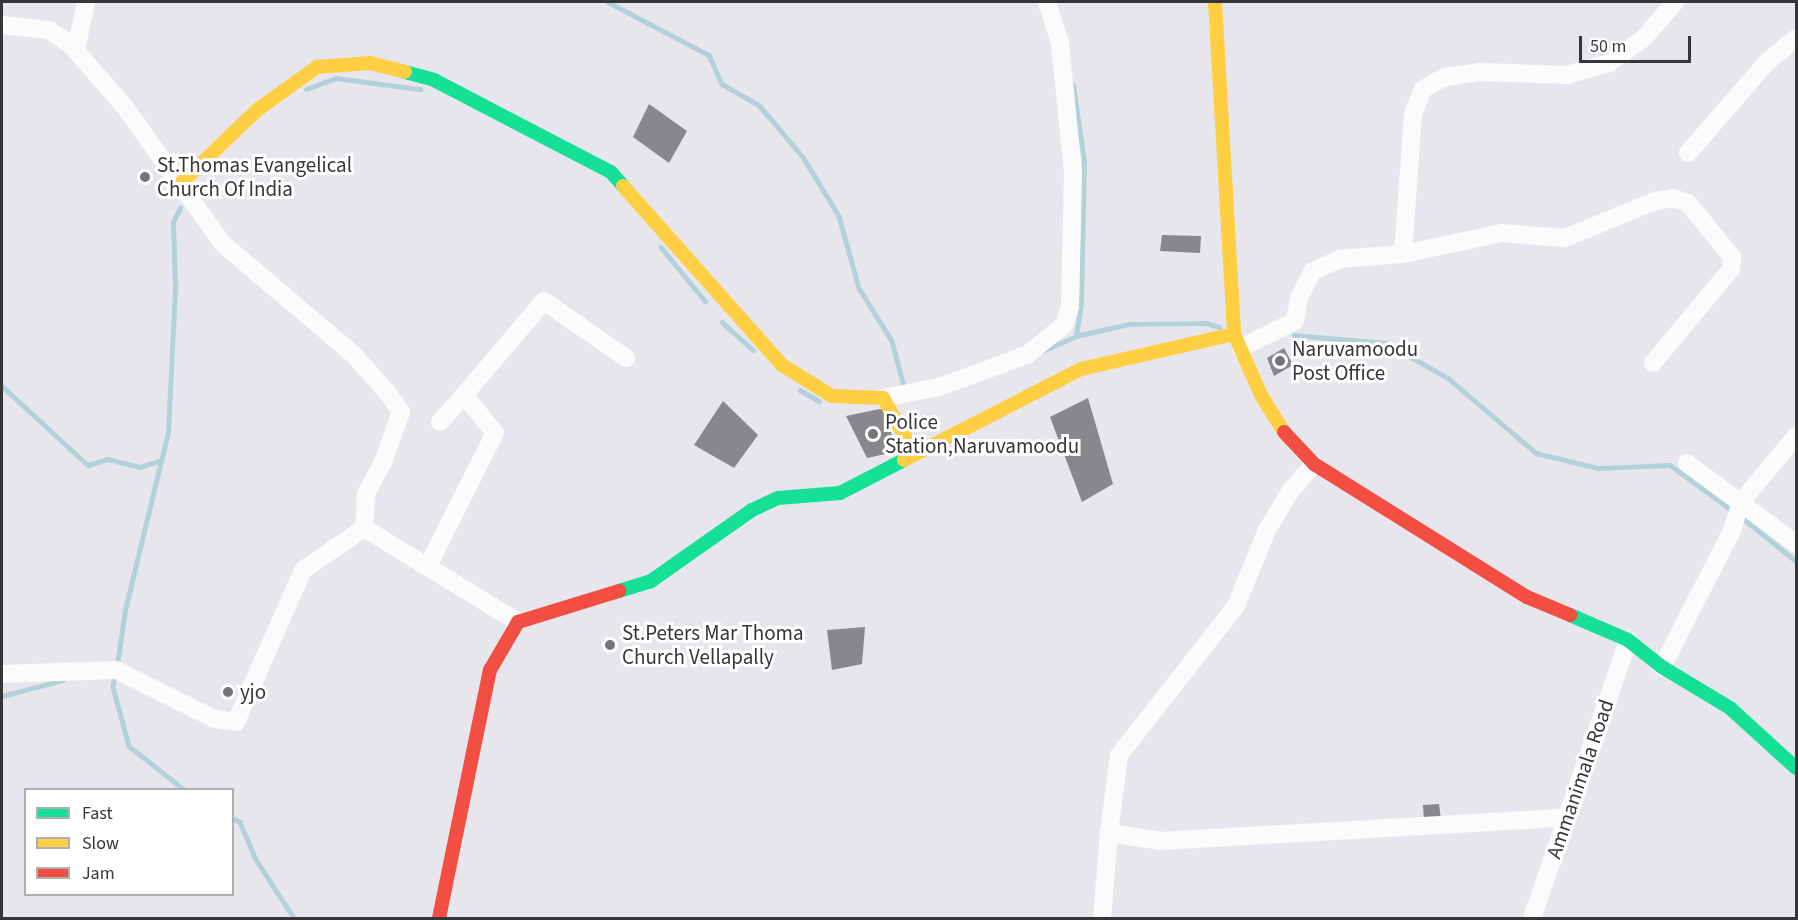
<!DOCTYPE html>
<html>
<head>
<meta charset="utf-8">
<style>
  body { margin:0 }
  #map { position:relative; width:1798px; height:920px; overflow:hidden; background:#e7e6ec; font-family:"Source Sans 3",sans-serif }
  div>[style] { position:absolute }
  .stream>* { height:4.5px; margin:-2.25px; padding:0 2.25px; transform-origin:2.25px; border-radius:2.25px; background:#b3d1da }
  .building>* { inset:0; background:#88878c }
  .street>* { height:18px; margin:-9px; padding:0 9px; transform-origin:9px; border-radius:9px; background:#fbfbfc }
  .fast>* { height:14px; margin:-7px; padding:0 7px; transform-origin:7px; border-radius:7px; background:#16e098 }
  .slow>* { height:14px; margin:-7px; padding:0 7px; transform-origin:7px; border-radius:7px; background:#ffcf43 }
  .jam>* { height:14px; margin:-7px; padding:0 7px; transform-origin:7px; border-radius:7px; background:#f24e42 }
  .dots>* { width:16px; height:16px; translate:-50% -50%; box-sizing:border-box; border:3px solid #fff; border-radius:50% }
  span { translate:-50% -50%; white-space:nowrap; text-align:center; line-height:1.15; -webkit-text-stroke:6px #fff; paint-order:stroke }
  .poi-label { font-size:21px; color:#363639 }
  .left { translate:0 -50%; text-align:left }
  .street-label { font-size:21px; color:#363639 }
  .frame { position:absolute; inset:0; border:3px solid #363639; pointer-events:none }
  .legend { position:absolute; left:24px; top:788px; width:210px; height:108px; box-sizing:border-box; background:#fff; border:2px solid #afafb0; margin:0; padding:8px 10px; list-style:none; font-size:18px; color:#363639 }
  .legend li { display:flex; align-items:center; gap:12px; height:30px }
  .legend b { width:30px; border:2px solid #afafb0 }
  .scale { position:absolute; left:1579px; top:36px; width:112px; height:27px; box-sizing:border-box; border:3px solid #363639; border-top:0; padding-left:8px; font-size:18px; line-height:21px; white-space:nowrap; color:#363639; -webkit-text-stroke:4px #fff; paint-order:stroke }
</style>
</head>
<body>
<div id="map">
  <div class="stream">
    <i style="left:608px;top:2px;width:114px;rotate:27.7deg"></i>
    <i style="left:709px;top:55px;width:32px;rotate:66deg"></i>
    <i style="left:722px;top:84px;width:43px;rotate:29.6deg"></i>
    <i style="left:759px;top:105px;width:68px;rotate:49.8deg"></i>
    <i style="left:803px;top:157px;width:69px;rotate:58.6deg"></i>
    <i style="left:839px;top:216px;width:75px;rotate:74.5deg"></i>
    <i style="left:859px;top:288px;width:62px;rotate:58.1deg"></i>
    <i style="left:892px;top:341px;width:51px;rotate:75.1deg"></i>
    <i style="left:306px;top:89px;width:32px;rotate:-20deg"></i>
    <i style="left:336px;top:78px;width:85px;rotate:7.5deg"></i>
    <i style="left:661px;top:247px;width:70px;rotate:50.8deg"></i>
    <i style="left:722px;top:322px;width:42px;rotate:42.1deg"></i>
    <i style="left:1294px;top:335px;width:92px;rotate:5deg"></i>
    <i style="left:1386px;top:343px;width:71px;rotate:29.4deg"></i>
    <i style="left:1448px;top:378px;width:116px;rotate:40.4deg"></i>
    <i style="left:1536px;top:453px;width:64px;rotate:13.6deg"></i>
    <i style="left:1598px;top:468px;width:72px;rotate:-2.4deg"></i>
    <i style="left:1670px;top:465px;width:78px;rotate:36.1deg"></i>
    <i style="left:1076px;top:336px;width:54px;rotate:-12.8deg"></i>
    <i style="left:1129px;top:324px;width:77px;rotate:-0.7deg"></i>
    <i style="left:1206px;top:323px;width:14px;rotate:17deg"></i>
    <i style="left:1045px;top:350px;width:34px;rotate:-24deg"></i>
    <i style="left:1076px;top:336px;width:33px;rotate:-81deg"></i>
    <i style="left:1081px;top:303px;width:142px;rotate:-88.8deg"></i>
    <i style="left:1084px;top:161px;width:76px;rotate:-98.3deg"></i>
    <i style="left:2px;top:386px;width:117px;rotate:42.6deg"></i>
    <i style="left:88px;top:465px;width:21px;rotate:-17deg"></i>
    <i style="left:108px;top:459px;width:33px;rotate:14deg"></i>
    <i style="left:140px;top:467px;width:22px;rotate:-18deg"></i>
    <i style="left:800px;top:390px;width:22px;rotate:30deg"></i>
    <i style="left:1740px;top:516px;width:72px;rotate:38.8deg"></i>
    <i style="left:117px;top:665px;width:56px;rotate:-81.7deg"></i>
    <i style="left:125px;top:610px;width:183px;rotate:-76.4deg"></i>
    <i style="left:168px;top:432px;width:145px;rotate:-87.2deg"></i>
    <i style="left:175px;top:287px;width:65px;rotate:-91.8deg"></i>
    <i style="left:173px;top:222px;width:16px;rotate:-63deg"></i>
    <i style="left:115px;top:674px;width:13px;rotate:99deg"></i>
    <i style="left:113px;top:687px;width:61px;rotate:74.8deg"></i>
    <i style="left:129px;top:746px;width:71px;rotate:38.2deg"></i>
    <i style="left:2px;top:696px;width:63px;rotate:-14.7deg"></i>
    <i style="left:232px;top:818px;width:9px;rotate:27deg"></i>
    <i style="left:240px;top:822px;width:39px;rotate:67deg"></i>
    <i style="left:255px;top:858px;width:72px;rotate:57deg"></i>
  </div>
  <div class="building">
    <i style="clip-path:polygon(649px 104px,687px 131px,669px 163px,633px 137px)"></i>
    <i style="clip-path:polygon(1162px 235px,1201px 236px,1200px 253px,1160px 251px)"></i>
    <i style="clip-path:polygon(1284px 348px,1293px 365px,1274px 376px,1267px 358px)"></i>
    <i style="clip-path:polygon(1088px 398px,1113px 484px,1082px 502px,1050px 417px)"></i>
    <i style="clip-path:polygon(723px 401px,758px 435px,734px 468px,694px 445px)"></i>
    <i style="clip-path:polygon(880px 409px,887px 411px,895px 452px,867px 458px,846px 416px)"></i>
    <i style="clip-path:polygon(865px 627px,862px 664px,832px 670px,827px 630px)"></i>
    <i style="clip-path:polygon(1439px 804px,1441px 820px,1424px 821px,1423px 805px)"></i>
  </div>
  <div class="street">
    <i style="left:2px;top:25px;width:47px;rotate:6.1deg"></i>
    <i style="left:49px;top:30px;width:25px;rotate:34deg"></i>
    <i style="left:70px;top:44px;width:82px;rotate:48.9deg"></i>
    <i style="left:124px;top:106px;width:168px;rotate:54.4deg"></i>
    <i style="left:222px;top:243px;width:173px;rotate:40.3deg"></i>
    <i style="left:354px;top:355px;width:48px;rotate:48.4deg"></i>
    <i style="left:386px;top:391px;width:26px;rotate:54deg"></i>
    <i style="left:401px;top:412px;width:53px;rotate:109.8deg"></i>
    <i style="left:383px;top:462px;width:36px;rotate:118deg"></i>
    <i style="left:366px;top:494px;width:34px;rotate:93deg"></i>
    <i style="left:364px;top:528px;width:180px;rotate:31.4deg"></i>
    <i style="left:76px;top:50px;width:49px;rotate:-78.2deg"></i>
    <i style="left:1688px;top:153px;width:122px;rotate:-49deg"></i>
    <i style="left:1768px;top:61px;width:36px;rotate:-39deg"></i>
    <i style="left:1403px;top:254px;width:140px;rotate:-85.9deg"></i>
    <i style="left:1413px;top:114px;width:27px;rotate:-68deg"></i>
    <i style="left:1423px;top:89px;width:25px;rotate:-29deg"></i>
    <i style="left:1445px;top:77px;width:35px;rotate:-8deg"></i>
    <i style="left:1480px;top:72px;width:87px;rotate:2deg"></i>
    <i style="left:1567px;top:75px;width:44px;rotate:-15.9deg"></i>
    <i style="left:1609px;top:63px;width:43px;rotate:-35.5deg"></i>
    <i style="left:1644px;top:38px;width:48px;rotate:-49.3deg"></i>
    <i style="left:1241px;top:348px;width:60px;rotate:-26.6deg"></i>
    <i style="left:1295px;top:321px;width:23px;rotate:-80deg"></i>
    <i style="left:1299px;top:298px;width:30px;rotate:-63deg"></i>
    <i style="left:1313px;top:271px;width:30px;rotate:-24deg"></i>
    <i style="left:1340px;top:259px;width:63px;rotate:-4.5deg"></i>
    <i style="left:1403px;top:254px;width:101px;rotate:-12deg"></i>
    <i style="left:1502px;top:233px;width:63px;rotate:4.5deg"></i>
    <i style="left:1565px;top:238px;width:97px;rotate:-22.3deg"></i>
    <i style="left:1655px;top:201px;width:18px;rotate:-9deg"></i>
    <i style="left:1673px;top:198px;width:16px;rotate:18deg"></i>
    <i style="left:1688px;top:203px;width:70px;rotate:50.8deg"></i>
    <i style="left:1732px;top:257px;width:12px;rotate:95deg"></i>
    <i style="left:1731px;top:269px;width:122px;rotate:129.7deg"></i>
    <i style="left:883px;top:398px;width:57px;rotate:-11.1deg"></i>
    <i style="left:939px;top:387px;width:62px;rotate:-19.9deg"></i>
    <i style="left:997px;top:366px;width:33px;rotate:-21deg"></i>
    <i style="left:1028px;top:354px;width:46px;rotate:-38.9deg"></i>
    <i style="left:1064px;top:325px;width:20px;rotate:-72deg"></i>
    <i style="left:1070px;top:306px;width:134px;rotate:-88.7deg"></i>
    <i style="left:1073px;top:172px;width:130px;rotate:-95.8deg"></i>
    <i style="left:1060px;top:43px;width:43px;rotate:-107.6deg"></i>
    <i style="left:440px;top:422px;width:36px;rotate:-48deg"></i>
    <i style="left:1687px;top:463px;width:136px;rotate:36.6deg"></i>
    <i style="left:1314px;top:464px;width:35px;rotate:131deg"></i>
    <i style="left:1291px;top:490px;width:47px;rotate:121deg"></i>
    <i style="left:1267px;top:530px;width:82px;rotate:112.2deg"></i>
    <i style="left:1236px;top:606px;width:189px;rotate:128.1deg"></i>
    <i style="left:1119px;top:755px;width:79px;rotate:97.3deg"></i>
    <i style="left:1109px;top:833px;width:53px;rotate:8.7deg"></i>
    <i style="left:1161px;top:841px;width:406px;rotate:-3.3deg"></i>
    <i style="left:428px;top:566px;width:149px;rotate:-63.3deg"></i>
    <i style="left:495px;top:433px;width:49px;rotate:-129.2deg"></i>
    <i style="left:464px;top:395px;width:123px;rotate:-49.6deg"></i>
    <i style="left:544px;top:301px;width:100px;rotate:34.8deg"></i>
    <i style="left:1662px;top:667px;width:151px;rotate:-62.8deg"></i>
    <i style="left:1731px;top:533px;width:33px;rotate:-72deg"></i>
    <i style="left:1741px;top:502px;width:86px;rotate:-50.2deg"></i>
    <i style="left:2px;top:674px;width:114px;rotate:-2deg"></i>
    <i style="left:116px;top:670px;width:110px;rotate:26.3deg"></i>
    <i style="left:215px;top:719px;width:21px;rotate:8deg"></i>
    <i style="left:236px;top:722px;width:166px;rotate:-66.2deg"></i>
    <i style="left:303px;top:570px;width:74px;rotate:-34.5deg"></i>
    <i style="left:1102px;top:918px;width:85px;rotate:-85.3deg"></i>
    <i style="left:1532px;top:918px;width:294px;rotate:-70.9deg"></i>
  </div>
  <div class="fast">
    <i style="left:405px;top:72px;width:30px;rotate:15deg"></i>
    <i style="left:434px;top:80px;width:199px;rotate:27.5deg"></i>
    <i style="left:611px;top:172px;width:18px;rotate:49deg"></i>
    <i style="left:619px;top:591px;width:34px;rotate:-17deg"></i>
    <i style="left:651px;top:581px;width:123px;rotate:-35.1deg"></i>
    <i style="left:752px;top:510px;width:29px;rotate:-25deg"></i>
    <i style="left:778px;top:498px;width:62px;rotate:-4.6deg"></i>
    <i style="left:840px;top:493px;width:72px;rotate:-27.3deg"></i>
    <i style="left:1570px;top:615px;width:63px;rotate:23.3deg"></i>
    <i style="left:1628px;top:640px;width:43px;rotate:38.5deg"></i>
    <i style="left:1662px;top:667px;width:79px;rotate:31.1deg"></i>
    <i style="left:1730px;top:708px;width:89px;rotate:42.3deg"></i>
  </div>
  <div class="slow">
    <i style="left:1215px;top:2px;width:333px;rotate:86.7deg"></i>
    <i style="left:1234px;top:334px;width:67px;rotate:66.1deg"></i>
    <i style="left:1261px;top:395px;width:44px;rotate:58.1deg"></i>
    <i style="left:181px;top:183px;width:105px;rotate:-43.8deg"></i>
    <i style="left:257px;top:110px;width:74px;rotate:-35.6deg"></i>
    <i style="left:317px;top:67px;width:53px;rotate:-4.3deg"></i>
    <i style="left:370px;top:63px;width:36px;rotate:14deg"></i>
    <i style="left:623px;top:186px;width:239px;rotate:48.4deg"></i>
    <i style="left:782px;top:365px;width:59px;rotate:31.8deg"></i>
    <i style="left:832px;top:396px;width:51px;rotate:2.2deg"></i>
    <i style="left:883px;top:398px;width:62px;rotate:60.1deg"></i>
    <i style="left:904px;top:460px;width:199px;rotate:-27.2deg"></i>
    <i style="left:1081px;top:369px;width:157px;rotate:-12.9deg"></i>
  </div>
  <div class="jam">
    <i style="left:1284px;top:432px;width:44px;rotate:46.8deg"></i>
    <i style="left:1314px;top:464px;width:251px;rotate:32deg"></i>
    <i style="left:1527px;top:597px;width:47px;rotate:22.7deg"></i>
    <i style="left:439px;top:918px;width:253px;rotate:-78.4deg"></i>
    <i style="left:490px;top:670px;width:56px;rotate:-59.7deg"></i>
    <i style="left:518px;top:622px;width:106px;rotate:-17.1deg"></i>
  </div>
  <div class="dots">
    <i style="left:145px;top:177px;background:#747478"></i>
    <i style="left:1280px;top:361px;background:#747478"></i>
    <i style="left:873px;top:434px;background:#747478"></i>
    <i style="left:610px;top:645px;background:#747478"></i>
    <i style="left:228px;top:692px;background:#747478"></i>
  </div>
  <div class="poi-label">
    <span class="left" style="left:157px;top:177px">St.Thomas Evangelical<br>Church Of India</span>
    <span class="left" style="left:1292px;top:361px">Naruvamoodu<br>Post Office</span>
    <span class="left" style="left:885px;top:434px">Police<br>Station,Naruvamoodu</span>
    <span class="left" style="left:622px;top:645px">St.Peters Mar Thoma<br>Church Vellapally</span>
    <span class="left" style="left:240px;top:692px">yjo</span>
  </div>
  <div class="street-label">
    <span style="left:1580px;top:779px;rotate:-71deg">Ammanimala Road</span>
  </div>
  <div class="frame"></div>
  <ul class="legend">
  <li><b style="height:8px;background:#16e098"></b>Fast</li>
  <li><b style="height:8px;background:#ffcf43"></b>Slow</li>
  <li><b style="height:8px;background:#f24e42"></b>Jam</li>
  </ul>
  <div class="scale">50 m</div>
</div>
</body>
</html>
